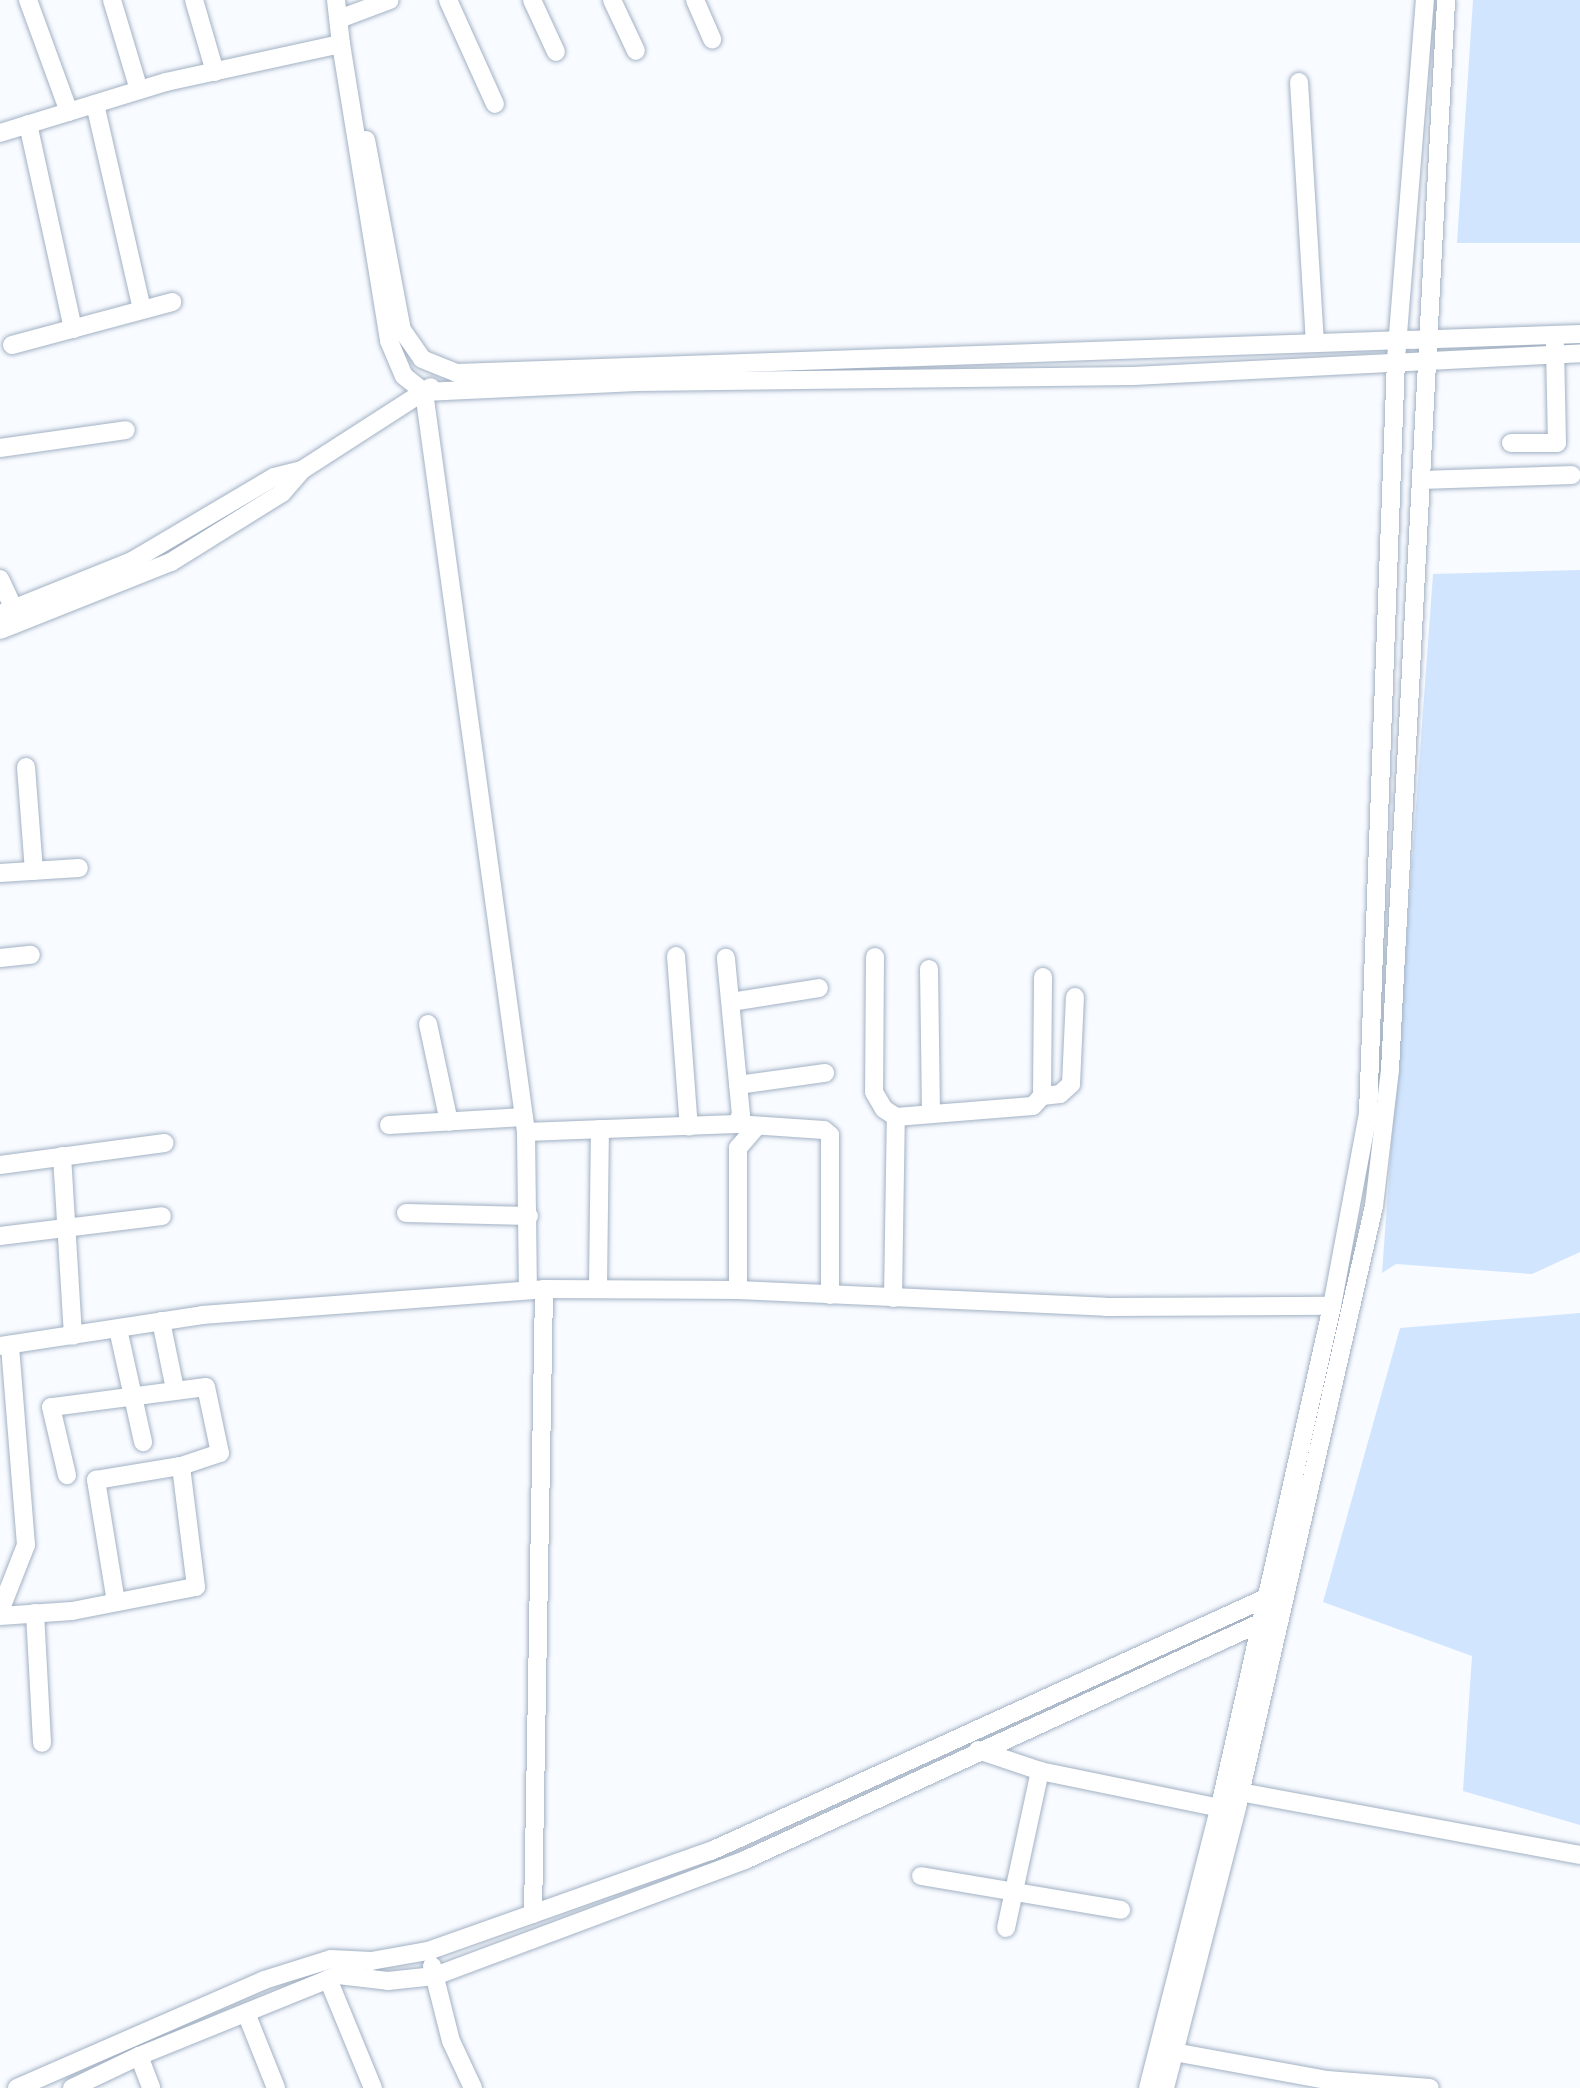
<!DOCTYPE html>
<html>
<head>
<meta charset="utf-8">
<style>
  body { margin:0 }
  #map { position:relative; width:1580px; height:2088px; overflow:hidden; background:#f8fbff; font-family:"PT Sans",sans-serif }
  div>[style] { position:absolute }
  .green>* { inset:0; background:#d1e5fe }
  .roads { filter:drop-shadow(0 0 2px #a2b1c4) drop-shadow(0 0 2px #a2b1c4) }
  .minor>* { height:18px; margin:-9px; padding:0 9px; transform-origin:9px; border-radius:9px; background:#fff }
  span { translate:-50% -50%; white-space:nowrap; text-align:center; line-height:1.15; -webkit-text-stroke:8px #fff; paint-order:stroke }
</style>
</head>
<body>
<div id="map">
  <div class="green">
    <i style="clip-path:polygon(1473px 0,1580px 0,1580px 243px,1457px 243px)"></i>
    <i style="clip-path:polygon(1580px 570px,1580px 1252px,1532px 1274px,1396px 1264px,1382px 1273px,1433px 574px)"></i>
    <i style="clip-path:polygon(1580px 1313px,1580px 1825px,1463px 1791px,1472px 1656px,1323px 1602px,1400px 1328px)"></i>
  </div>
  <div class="roads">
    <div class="minor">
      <i style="left:28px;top:0;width:119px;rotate:69.9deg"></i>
      <i style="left:112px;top:0;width:94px;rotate:73.3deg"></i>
      <i style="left:194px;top:0;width:75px;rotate:73.7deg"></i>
      <i style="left:448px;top:0;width:114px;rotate:65.7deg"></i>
      <i style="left:532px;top:0;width:57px;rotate:65.2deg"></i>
      <i style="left:612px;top:0;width:56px;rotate:64.8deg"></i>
      <i style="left:695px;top:0;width:43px;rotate:66.4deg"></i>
      <i style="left:339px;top:19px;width:54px;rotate:-20.4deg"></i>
      <i style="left:341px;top:44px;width:301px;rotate:80.8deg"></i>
      <i style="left:389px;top:341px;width:38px;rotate:67deg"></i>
      <i style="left:404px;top:376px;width:26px;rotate:39deg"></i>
      <i style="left:424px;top:392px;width:213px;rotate:-2.7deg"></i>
      <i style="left:637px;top:382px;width:496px;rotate:-0.7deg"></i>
      <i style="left:1133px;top:376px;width:448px;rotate:-2.9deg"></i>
      <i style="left:1299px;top:82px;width:260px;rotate:86.5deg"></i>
      <i style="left:95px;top:104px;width:211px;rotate:77.1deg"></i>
      <i style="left:28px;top:124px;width:210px;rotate:77.6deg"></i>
      <i style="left:0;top:133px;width:174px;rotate:-17.1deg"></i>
      <i style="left:166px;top:82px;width:179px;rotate:-12.3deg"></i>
      <i style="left:341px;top:44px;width:44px;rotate:-96.5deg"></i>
      <i style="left:366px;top:140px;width:193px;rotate:79.3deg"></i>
      <i style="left:402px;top:330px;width:35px;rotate:55deg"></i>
      <i style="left:422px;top:359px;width:38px;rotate:22deg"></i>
      <i style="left:457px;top:373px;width:1124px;rotate:-1.99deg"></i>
      <i style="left:12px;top:345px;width:166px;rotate:-15deg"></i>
      <i style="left:424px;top:392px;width:747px;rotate:82.15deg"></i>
      <i style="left:526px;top:1132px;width:158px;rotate:89.3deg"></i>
      <i style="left:1511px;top:443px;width:46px"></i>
      <i style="left:1557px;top:443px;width:98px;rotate:-91.2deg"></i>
      <i style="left:0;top:448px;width:127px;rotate:-8.1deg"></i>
      <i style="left:1422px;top:480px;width:150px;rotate:-1.9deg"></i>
      <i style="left:0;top:579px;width:33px;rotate:65deg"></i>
      <i style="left:0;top:614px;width:142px;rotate:-21.9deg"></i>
      <i style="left:132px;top:561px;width:165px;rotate:-30.6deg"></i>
      <i style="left:274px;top:477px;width:29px;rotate:-14deg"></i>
      <i style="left:302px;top:470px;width:153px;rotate:-32.8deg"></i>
      <i style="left:0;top:630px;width:184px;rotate:-21.7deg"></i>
      <i style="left:171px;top:562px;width:131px;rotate:-31.9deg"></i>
      <i style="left:282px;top:493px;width:30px;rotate:-49deg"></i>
      <i style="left:26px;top:767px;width:104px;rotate:85.6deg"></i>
      <i style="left:0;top:873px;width:79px;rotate:-3.6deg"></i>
      <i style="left:676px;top:956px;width:171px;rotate:85.7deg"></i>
      <i style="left:875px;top:957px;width:135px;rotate:90.4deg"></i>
      <i style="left:874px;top:1092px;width:20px;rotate:60deg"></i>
      <i style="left:884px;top:1109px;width:14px;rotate:34deg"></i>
      <i style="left:0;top:958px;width:31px;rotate:-6deg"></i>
      <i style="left:929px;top:969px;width:142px;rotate:89.2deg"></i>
      <i style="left:731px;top:1002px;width:89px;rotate:-9deg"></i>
      <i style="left:428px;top:1024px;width:100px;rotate:77.9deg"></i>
      <i style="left:738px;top:1085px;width:88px;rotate:-7.9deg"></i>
      <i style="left:1042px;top:1096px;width:18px;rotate:-6deg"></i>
      <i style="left:1060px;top:1094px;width:15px;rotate:-42deg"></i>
      <i style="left:1071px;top:1084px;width:87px;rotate:-87.4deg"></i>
      <i style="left:736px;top:1124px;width:88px;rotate:3.9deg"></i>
      <i style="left:824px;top:1130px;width:8px;rotate:40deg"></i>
      <i style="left:830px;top:1135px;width:160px;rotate:90deg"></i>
      <i style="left:389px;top:1125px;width:135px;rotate:-3.4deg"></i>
      <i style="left:526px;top:1132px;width:210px;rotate:-2.2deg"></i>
      <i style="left:736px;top:1124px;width:10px;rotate:-61deg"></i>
      <i style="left:741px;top:1115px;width:158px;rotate:-95.5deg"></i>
      <i style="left:62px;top:1156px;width:180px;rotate:86.5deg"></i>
      <i style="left:0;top:1165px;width:166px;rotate:-7.6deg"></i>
      <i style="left:406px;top:1213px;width:123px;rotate:1.4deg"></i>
      <i style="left:0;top:1236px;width:163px;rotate:-7deg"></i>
      <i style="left:598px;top:1288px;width:159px;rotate:-89.3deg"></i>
      <i style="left:738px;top:1290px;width:142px;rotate:-90deg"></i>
      <i style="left:738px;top:1148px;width:29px;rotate:-49deg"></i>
      <i style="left:893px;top:1298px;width:181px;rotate:-89.1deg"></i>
      <i style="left:896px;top:1117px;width:137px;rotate:-4.6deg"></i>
      <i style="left:1033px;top:1106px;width:13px;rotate:-48deg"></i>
      <i style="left:1042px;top:1096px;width:119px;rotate:-89.5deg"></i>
      <i style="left:161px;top:1321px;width:69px;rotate:78.4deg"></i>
      <i style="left:118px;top:1329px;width:116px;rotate:77.5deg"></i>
      <i style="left:0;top:1346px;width:204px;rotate:-8.7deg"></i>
      <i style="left:202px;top:1315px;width:343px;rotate:-4.3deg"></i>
      <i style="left:544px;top:1289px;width:194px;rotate:0.3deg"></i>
      <i style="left:738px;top:1290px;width:368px;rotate:2.6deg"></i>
      <i style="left:1106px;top:1307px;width:226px;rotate:-0.3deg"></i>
      <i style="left:116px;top:1602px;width:124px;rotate:-99.3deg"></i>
      <i style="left:96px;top:1480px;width:86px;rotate:-9.4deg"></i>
      <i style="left:0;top:1611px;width:71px;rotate:-68.5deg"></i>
      <i style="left:26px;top:1545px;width:201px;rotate:-94.6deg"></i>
      <i style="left:35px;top:1613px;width:130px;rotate:86.9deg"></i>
      <i style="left:0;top:1616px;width:72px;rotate:-4deg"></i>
      <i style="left:72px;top:1611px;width:126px;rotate:-11deg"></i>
      <i style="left:196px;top:1587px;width:122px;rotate:-97.1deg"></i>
      <i style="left:181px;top:1466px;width:41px;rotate:-18.4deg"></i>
      <i style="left:220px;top:1453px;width:67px;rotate:-102deg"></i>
      <i style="left:206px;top:1387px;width:156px;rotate:172.6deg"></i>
      <i style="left:51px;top:1407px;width:70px;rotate:76.8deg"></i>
      <i style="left:978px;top:1750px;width:65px;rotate:18.7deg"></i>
      <i style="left:1040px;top:1771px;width:194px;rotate:11.6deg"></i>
      <i style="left:1240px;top:1792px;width:346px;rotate:10.5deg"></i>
      <i style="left:921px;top:1876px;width:203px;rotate:9.6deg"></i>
      <i style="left:533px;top:1914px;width:625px;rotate:-88.99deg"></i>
      <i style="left:1006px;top:1928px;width:161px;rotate:-77.8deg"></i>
      <i style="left:432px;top:1966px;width:77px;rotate:75.8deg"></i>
      <i style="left:451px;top:2041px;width:52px;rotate:64.9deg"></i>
      <i style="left:328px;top:1979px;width:118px;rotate:67.6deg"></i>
      <i style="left:246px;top:2013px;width:81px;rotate:68.2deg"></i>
      <i style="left:1174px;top:2052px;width:156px;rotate:10.4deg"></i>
      <i style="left:1327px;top:2080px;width:103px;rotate:4.4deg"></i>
      <i style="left:139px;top:2056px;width:34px;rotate:69deg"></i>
      <i style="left:17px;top:2088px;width:270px;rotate:-23.6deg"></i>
      <i style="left:264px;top:1980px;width:70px;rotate:-17.4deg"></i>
      <i style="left:331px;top:1959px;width:40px;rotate:2.9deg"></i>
      <i style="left:371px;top:1961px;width:58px;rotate:-10deg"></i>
      <i style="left:428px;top:1951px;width:300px;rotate:-19.5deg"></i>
      <i style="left:711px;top:1851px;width:610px;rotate:-24.51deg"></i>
      <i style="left:72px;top:2088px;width:74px;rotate:-25.5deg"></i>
      <i style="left:139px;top:2056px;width:215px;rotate:-22.1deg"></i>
      <i style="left:338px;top:1975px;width:50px;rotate:6.8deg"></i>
      <i style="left:388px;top:1981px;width:47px;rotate:-6.1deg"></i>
      <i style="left:435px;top:1976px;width:331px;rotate:-20.5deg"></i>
      <i style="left:745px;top:1860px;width:567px;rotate:-24.71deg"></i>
      <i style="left:1148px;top:2088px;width:300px;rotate:-75.7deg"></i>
      <i style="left:1222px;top:1797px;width:503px;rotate:-77.37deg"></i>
      <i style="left:1332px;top:1306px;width:196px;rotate:-79.4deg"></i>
      <i style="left:1368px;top:1113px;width:755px;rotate:-87.87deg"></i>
      <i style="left:1396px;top:359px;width:360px;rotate:-85.4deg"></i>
      <i style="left:1165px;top:2088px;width:290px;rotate:-75.6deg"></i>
      <i style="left:1237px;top:1807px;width:616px;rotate:-77.16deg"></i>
      <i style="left:1374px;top:1206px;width:137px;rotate:-83.3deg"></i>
      <i style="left:1390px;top:1070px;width:1071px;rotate:-87deg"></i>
    </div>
  </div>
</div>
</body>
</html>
